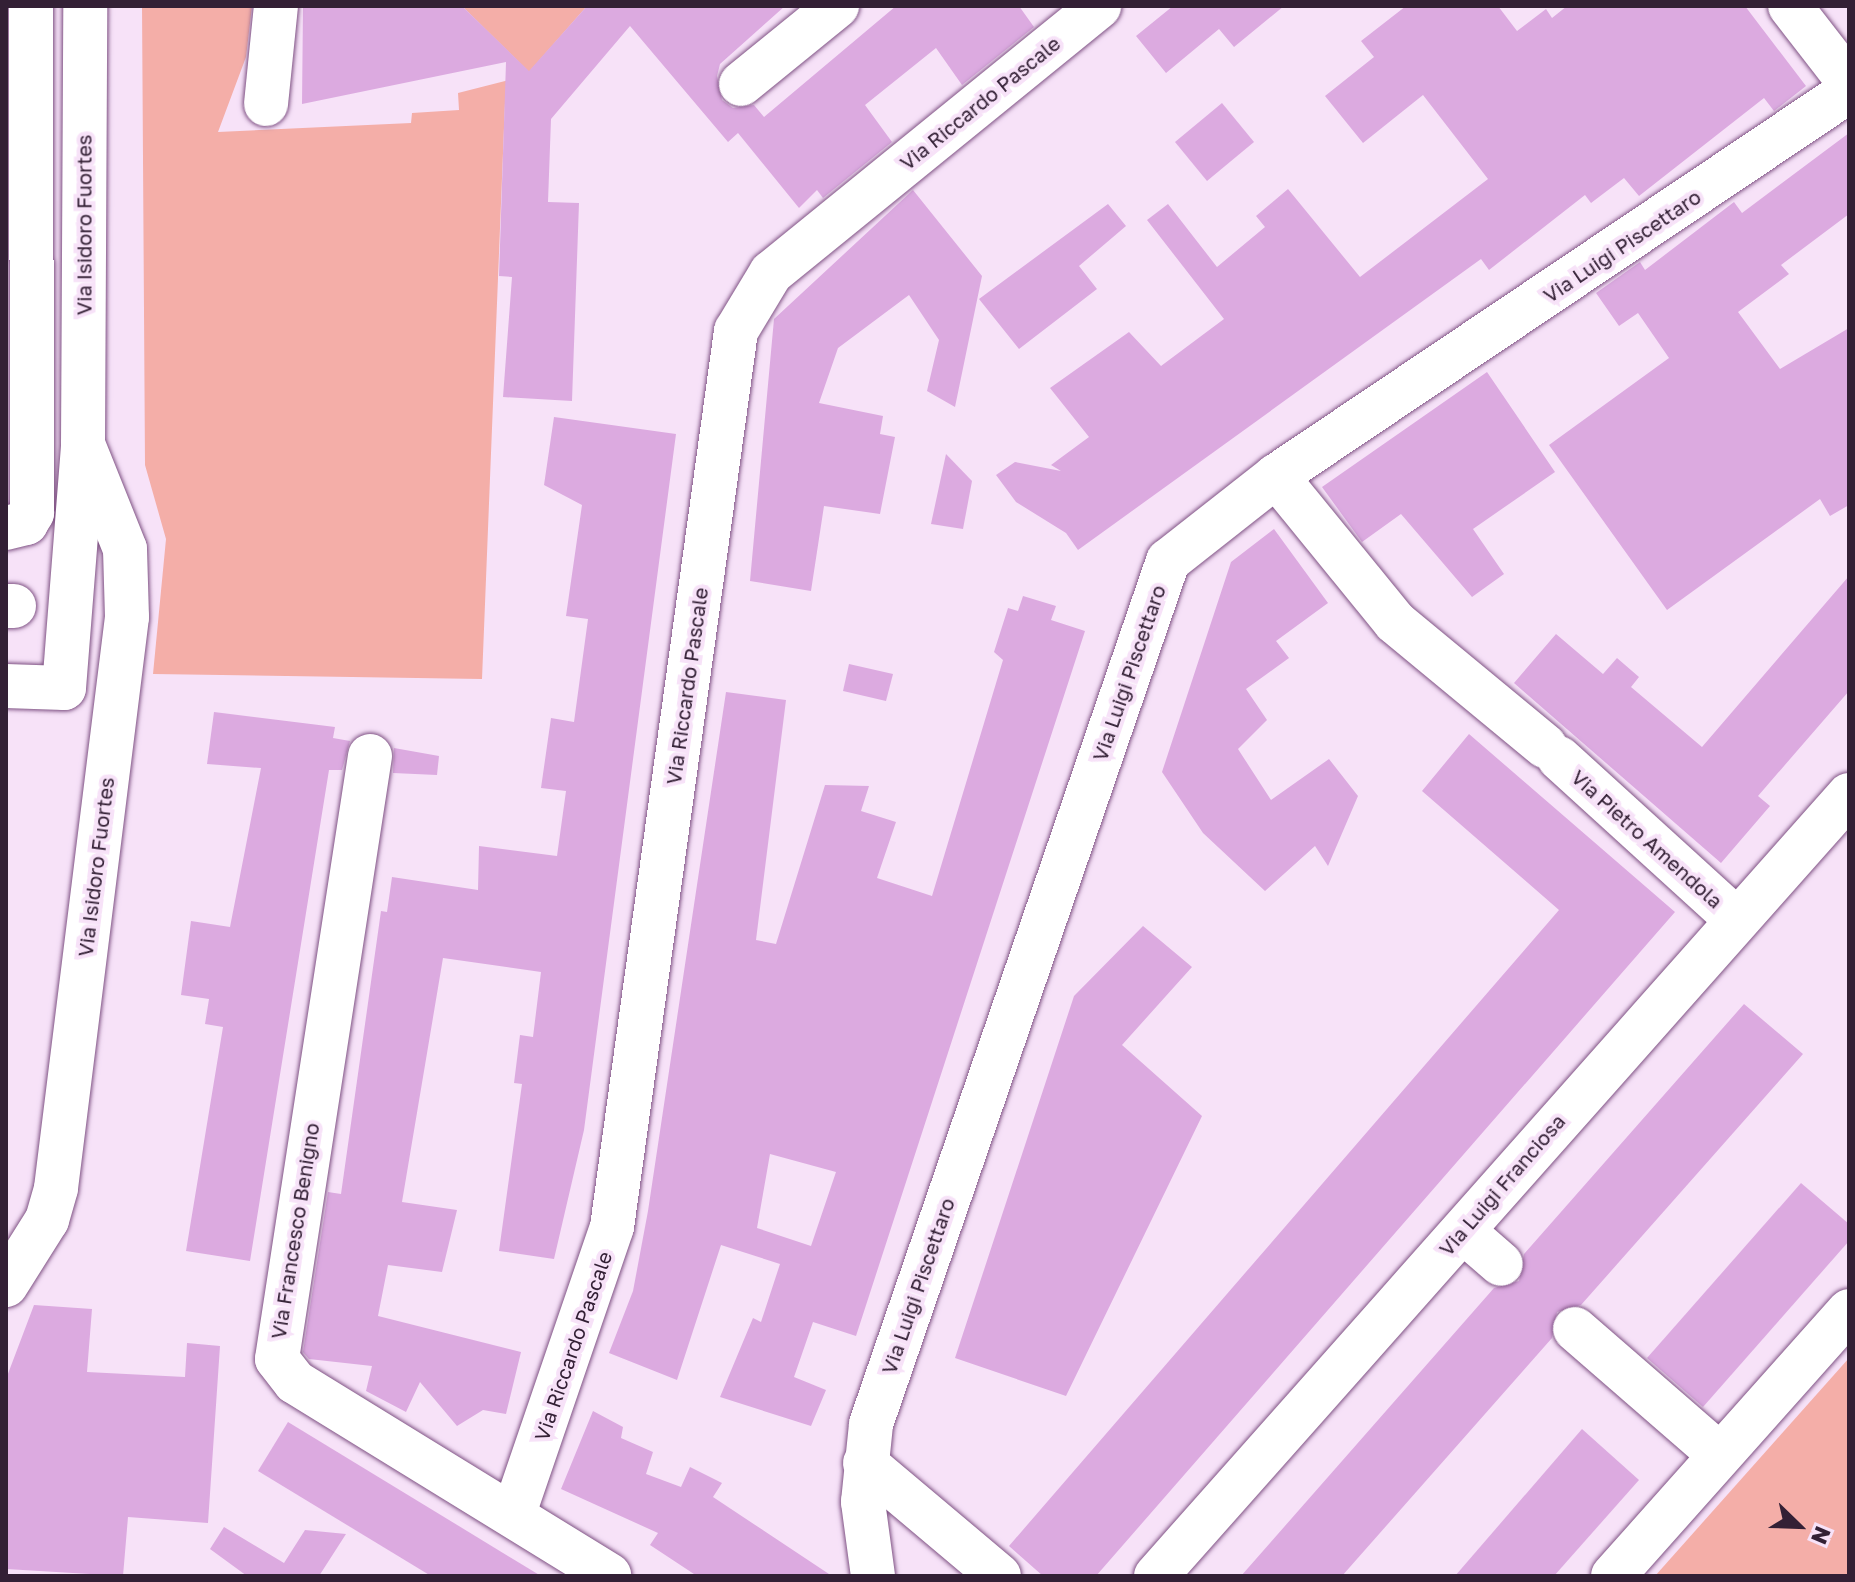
<!DOCTYPE html>
<html>
<head>
<meta charset="utf-8">
<style>
  body { margin:0 }
  #map { position:relative; width:1855px; height:1582px; overflow:hidden; background:#f7e2f8; font-family:"Golos Text",sans-serif }
  div>[style] { position:absolute }
  .green>* { inset:0; background:#f4aea8 }
  .building>* { inset:0; background:#dcaae0 }
  .roads { filter:drop-shadow(0 0 2px #7f5284) drop-shadow(0 0 2px #7f5284) }
  .minor>* { height:44px; margin:-22px; padding:0 22px; transform-origin:22px; border-radius:22px; background:#fff }
  span { translate:-50% -50%; white-space:nowrap; text-align:center; line-height:1.15; -webkit-text-stroke:8px #f7e2f8; paint-order:stroke }
  .street-label { font-size:20px; color:#332035 }
  .frame { position:absolute; inset:0; border:8px solid #332035; pointer-events:none }
  .north { position:absolute; left:1759px; top:1486px; width:80px; height:80px; -webkit-text-stroke:6px #f7e2f8; paint-order:stroke; rotate:113deg; font-size:22px; font-weight:700; line-height:32px; text-align:center; color:#332035 }
  .north::after { content:''; display:block; margin:auto; width:28px; height:36px; background:#332035; clip-path:polygon(50% 0,100% 100%,50% 72%,0 100%) }
</style>
</head>
<body>
<div id="map">
  <div class="green">
    <i style="clip-path:polygon(142px 6px,252px 6px,246px 57px,218px 132px,411px 123px,412px 113px,459px 110px,458px 93px,513px 79px,505px 103px,482px 679px,153px 674px,166px 539px,145px 465px)"></i>
    <i style="clip-path:polygon(462px 6px,587px 6px,529px 72px)"></i>
    <i style="clip-path:polygon(1849px 1358px,1849px 1576px,1655px 1576px)"></i>
  </div>
  <div class="building">
    <i style="clip-path:polygon(303px 6px,462px 6px,529px 71px,587px 6px,785px 6px,720px 64px,717px 76px,722px 100px,733px 108px,754px 105px,764px 117px,896px 6px,1019px 6px,1034px 27px,962px 85px,936px 48px,865px 105px,892px 142px,823px 198px,817px 190px,799px 208px,738px 133px,728px 142px,630px 26px,551px 119px,548px 202px,579px 203px,572px 401px,503px 397px,512px 277px,499px 276px,506px 62px,302px 104px)"></i>
    <i style="clip-path:polygon(1173px 6px,1284px 6px,1234px 47px,1219px 29px,1166px 73px,1136px 36px)"></i>
    <i style="clip-path:polygon(1406px 6px,1498px 6px,1517px 31px,1546px 9px,1552px 18px,1567px 6px,1745px 6px,1806px 86px,1774px 111px,1764px 98px,1639px 196px,1624px 178px,1591px 203px,1585px 195px,1489px 270px,1481px 259px,1078px 550px,1066px 533px,1016px 502px,996px 475px,1015px 462px,1061px 471px,1051px 465px,1089px 437px,1050px 388px,1129px 332px,1161px 366px,1224px 319px,1147px 220px,1168px 204px,1217px 267px,1265px 227px,1256px 216px,1288px 189px,1360px 277px,1488px 179px,1423px 95px,1363px 143px,1325px 96px,1374px 57px,1361px 41px)"></i>
    <i style="clip-path:polygon(1222px 103px,1254px 142px,1207px 181px,1175px 142px)"></i>
    <i style="clip-path:polygon(1849px 133px,1849px 214px,1781px 265px,1789px 274px,1738px 312px,1780px 369px,1849px 328px,1849px 505px,1830px 516px,1820px 499px,1667px 610px,1549px 445px,1669px 358px,1638px 313px,1619px 326px,1596px 293px,1640px 262px,1645px 270px,1734px 202px,1742px 213px)"></i>
    <i style="clip-path:polygon(913px 190px,982px 276px,955px 407px,927px 391px,939px 340px,909px 295px,838px 348px,819px 403px,883px 416px,880px 434px,895px 437px,880px 514px,824px 506px,811px 591px,750px 581px,774px 319px)"></i>
    <i style="clip-path:polygon(1108px 204px,1126px 226px,1079px 266px,1097px 289px,1019px 349px,979px 299px)"></i>
    <i style="clip-path:polygon(1487px 372px,1555px 472px,1473px 529px,1504px 574px,1472px 597px,1401px 514px,1362px 542px,1322px 487px)"></i>
    <i style="clip-path:polygon(554px 417px,676px 434px,584px 1130px,554px 1259px,499px 1251px,522px 1084px,514px 1083px,520px 1035px,533px 1037px,541px 972px,443px 958px,402px 1202px,457px 1210px,442px 1272px,388px 1265px,378px 1316px,521px 1352px,506px 1414px,483px 1410px,457px 1426px,420px 1382px,406px 1412px,366px 1391px,372px 1366px,309px 1359px,303px 1352px,328px 1192px,341px 1194px,381px 911px,387px 912px,392px 877px,478px 890px,479px 846px,557px 856px,566px 791px,541px 788px,551px 718px,574px 722px,588px 619px,566px 616px,582px 505px,544px 485px)"></i>
    <i style="clip-path:polygon(946px 454px,972px 481px,963px 529px,931px 524px)"></i>
    <i style="clip-path:polygon(1274px 529px,1328px 603px,1276px 641px,1289px 658px,1246px 689px,1267px 720px,1238px 749px,1271px 800px,1329px 759px,1358px 796px,1328px 866px,1315px 846px,1265px 891px,1203px 833px,1162px 772px,1231px 562px)"></i>
    <i style="clip-path:polygon(1849px 576px,1849px 691px,1758px 796px,1770px 806px,1721px 863px,1514px 683px,1556px 634px,1603px 674px,1617px 658px,1639px 677px,1631px 687px,1702px 747px)"></i>
    <i style="clip-path:polygon(evenodd,1023px 596px,1056px 606px,1051px 620px,1085px 631px,856px 1336px,813px 1322px,794px 1377px,826px 1390px,811px 1426px,720px 1397px,753px 1318px,761px 1322px,780px 1264px,721px 1245px,677px 1380px,609px 1353px,633px 1291px,648px 1211px,726px 692px,786px 700px,756px 940px,776px 944px,825px 785px,869px 786px,861px 811px,896px 822px,877px 878px,932px 896px,1003px 660px,994px 652px,1008px 608px,1018px 611px,1023px 596px,770px 1154px,836px 1172px,811px 1246px,757px 1228px,770px 1154px)"></i>
    <i style="clip-path:polygon(849px 664px,893px 674px,886px 701px,843px 691px)"></i>
    <i style="clip-path:polygon(214px 712px,335px 727px,333px 738px,350px 741px,342px 770px,329px 770px,250px 1261px,186px 1251px,223px 1027px,205px 1024px,209px 999px,181px 995px,191px 921px,230px 927px,261px 768px,207px 764px)"></i>
    <i style="clip-path:polygon(1469px 734px,1675px 912px,1096px 1576px,1043px 1576px,1009px 1546px,1559px 910px,1422px 791px)"></i>
    <i style="clip-path:polygon(394px 748px,439px 756px,437px 775px,393px 773px)"></i>
    <i style="clip-path:polygon(1143px 926px,1192px 967px,1122px 1045px,1202px 1116px,1066px 1396px,955px 1358px,1074px 996px)"></i>
    <i style="clip-path:polygon(1744px 1004px,1803px 1054px,1581px 1305px,1557px 1312px,1552px 1338px,1342px 1576px,1241px 1576px,1494px 1288px,1519px 1281px,1524px 1254px)"></i>
    <i style="clip-path:polygon(1801px 1183px,1849px 1224px,1849px 1241px,1703px 1407px,1647px 1358px)"></i>
    <i style="clip-path:polygon(34px 1305px,92px 1309px,87px 1372px,185px 1377px,187px 1343px,220px 1346px,208px 1523px,128px 1517px,123px 1576px,6px 1569px,6px 1379px)"></i>
    <i style="clip-path:polygon(593px 1411px,623px 1427px,621px 1438px,653px 1452px,646px 1474px,681px 1487px,690px 1467px,722px 1483px,713px 1497px,832px 1576px,697px 1576px,650px 1545px,658px 1533px,561px 1489px)"></i>
    <i style="clip-path:polygon(288px 1422px,541px 1576px,431px 1576px,258px 1471px)"></i>
    <i style="clip-path:polygon(1582px 1429px,1639px 1480px,1554px 1576px,1455px 1576px)"></i>
    <i style="clip-path:polygon(224px 1527px,284px 1563px,305px 1530px,346px 1534px,319px 1576px,247px 1576px,210px 1549px)"></i>
  </div>
  <div class="roads">
    <div class="minor">
      <i style="left:1790px;top:6px;width:96px;rotate:52.2deg"></i>
      <i style="left:741px;top:84px;width:124px;rotate:-39.1deg"></i>
      <i style="left:266px;top:104px;width:99px;rotate:-84.2deg"></i>
      <i style="left:1276px;top:476px;width:188px;rotate:50.8deg"></i>
      <i style="left:1395px;top:622px;width:195px;rotate:39.6deg"></i>
      <i style="left:6px;top:528px;width:21px;rotate:-14deg"></i>
      <i style="left:26px;top:523px;width:12px;rotate:-59deg"></i>
      <i style="left:32px;top:513px;width:507px;rotate:-90.11deg"></i>
      <i style="left:6px;top:606px;width:8px"></i>
      <i style="left:6px;top:686px;width:58px;rotate:2deg"></i>
      <i style="left:64px;top:688px;width:245px;rotate:-85.5deg"></i>
      <i style="left:83px;top:444px;width:438px;rotate:-89.7deg"></i>
      <i style="left:370px;top:756px;width:610px;rotate:98.77deg"></i>
      <i style="left:277px;top:1359px;width:29px;rotate:52deg"></i>
      <i style="left:295px;top:1382px;width:369px;rotate:31.6deg"></i>
      <i style="left:1559px;top:758px;width:239px;rotate:42.3deg"></i>
      <i style="left:1463px;top:1231px;width:50px;rotate:41deg"></i>
      <i style="left:6px;top:1285px;width:77px;rotate:-57.8deg"></i>
      <i style="left:47px;top:1220px;width:33px;rotate:-74deg"></i>
      <i style="left:56px;top:1188px;width:575px;rotate:-82.91deg"></i>
      <i style="left:127px;top:617px;width:68px;rotate:-91.7deg"></i>
      <i style="left:125px;top:549px;width:113px;rotate:-111.8deg"></i>
      <i style="left:1575px;top:1329px;width:192px;rotate:41deg"></i>
      <i style="left:865px;top:1463px;width:175px;rotate:40.1deg"></i>
      <i style="left:514px;top:1513px;width:302px;rotate:-71.1deg"></i>
      <i style="left:612px;top:1227px;width:905px;rotate:-82.12deg"></i>
      <i style="left:736px;top:331px;width:68px;rotate:-58.9deg"></i>
      <i style="left:771px;top:273px;width:423px;rotate:-39.1deg"></i>
      <i style="left:873px;top:1576px;width:75px;rotate:-97.7deg"></i>
      <i style="left:863px;top:1502px;width:78px;rotate:-84.1deg"></i>
      <i style="left:871px;top:1424px;width:913px;rotate:-71.01deg"></i>
      <i style="left:1168px;top:561px;width:137px;rotate:-38.2deg"></i>
      <i style="left:1276px;top:476px;width:690px;rotate:-33.9deg"></i>
      <i style="left:1156px;top:1576px;width:1044px;rotate:-48.42deg"></i>
      <i style="left:1613px;top:1576px;width:355px;rotate:-48.3deg"></i>
    </div>
  </div>
  <div class="street-label">
    <span style="left:980px;top:103px;rotate:-39deg">Via Riccardo Pascale</span>
    <span style="left:84px;top:225px;rotate:-90deg">Via Isidoro Fuortes</span>
    <span style="left:1622px;top:246px;rotate:-34deg">Via Luigi Piscettaro</span>
    <span style="left:1129px;top:673px;rotate:-71deg">Via Luigi Piscettaro</span>
    <span style="left:687px;top:686px;rotate:-82deg">Via Riccardo Pascale</span>
    <span style="left:1647px;top:839px;rotate:42deg">Via Pietro Amendola</span>
    <span style="left:96px;top:867px;rotate:-83deg">Via Isidoro Fuortes</span>
    <span style="left:1502px;top:1185px;rotate:-49deg">Via Luigi Franciosa</span>
    <span style="left:295px;top:1231px;rotate:-81deg">Via Francesco Benigno</span>
    <span style="left:918px;top:1286px;rotate:-71deg">Via Luigi Piscettaro</span>
    <span style="left:573px;top:1346px;rotate:-71deg">Via Riccardo Pascale</span>
  </div>
  <div class="frame"></div>
  <div class="north">N</div>
</div>
</body>
</html>
